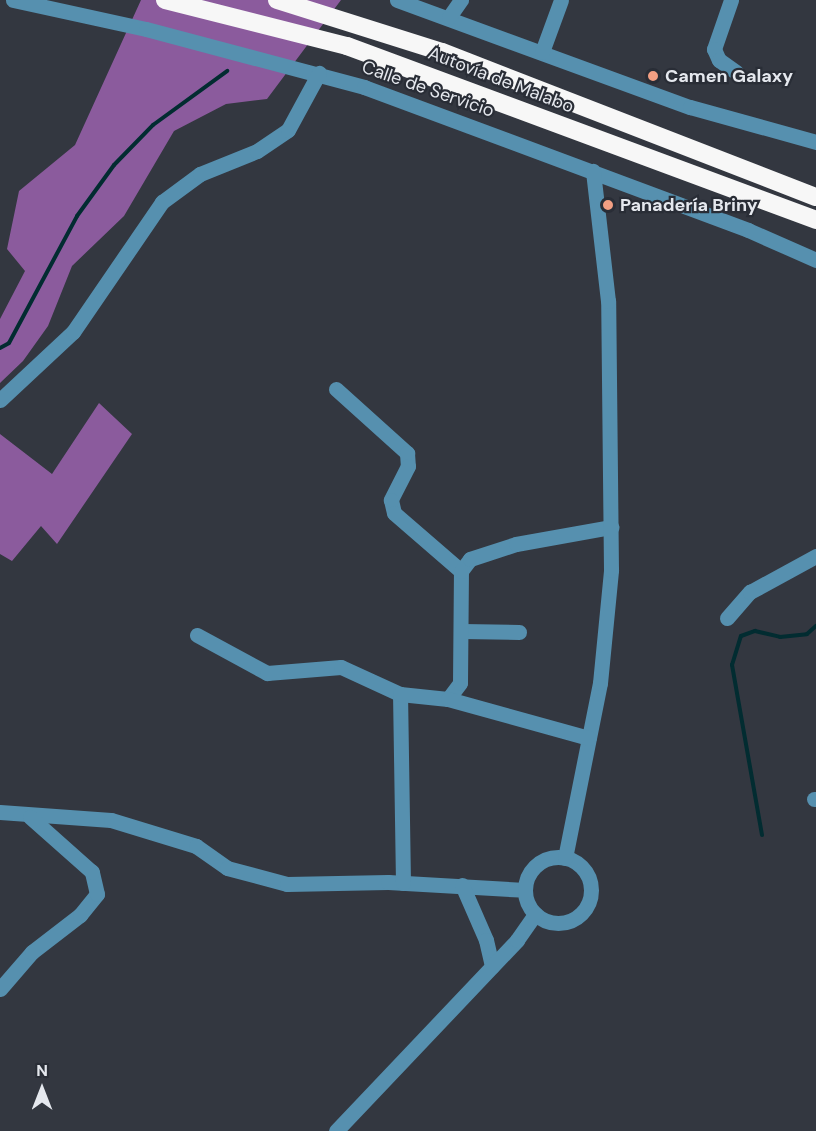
<!DOCTYPE html>
<html>
<head>
<meta charset="utf-8">
<style>
  body { margin:0 }
  #map { position:relative; width:816px; height:1131px; overflow:hidden; background:#333740; font-family:"DM Sans",sans-serif }
  div>[style] { position:absolute }
  .forest>* { inset:0; background:#8b5b9d }
  .stream>* { height:4px; margin:-2px; padding:0 2px; transform-origin:2px; border-radius:2px; background:#022c31 }
  .minor>* { height:15px; margin:-7.5px; padding:0 7.5px; transform-origin:7.5px; border-radius:7.5px; background:#5690af }
  .minor>.ring { margin:-7.5px; padding:0; box-sizing:content-box; background:none; border:15px solid #5690af; border-radius:50% }
  .highway>* { height:18px; margin:-9px; padding:0 9px; transform-origin:9px; border-radius:9px; background:#f7f7f7 }
  .dots>* { width:16px; height:16px; translate:-50% -50%; box-sizing:border-box; border:3px solid #292d36; border-radius:50% }
  span { translate:-50% -50%; white-space:nowrap; text-align:center; line-height:1.15; -webkit-text-stroke:4.5px #292d36; paint-order:stroke }
  .poi-label { font-size:18px; color:#e5e8ee; font-weight:700 }
  .left { translate:0 -50%; text-align:left }
  .street-label { font-size:18px; color:#e5e8ee }
  .north { position:absolute; left:12px; top:1059px; width:60px; height:60px; -webkit-text-stroke:4px #292d36; paint-order:stroke; rotate:0deg; font-size:16px; font-weight:700; line-height:24px; text-align:center; color:#e5e8ee }
  .north::after { content:''; display:block; margin:auto; width:21px; height:27px; background:#e5e8ee; clip-path:polygon(50% 0,100% 100%,50% 72%,0 100%) }
</style>
</head>
<body>
<div id="map">
  <div class="forest">
    <i style="clip-path:polygon(141px 0,341px 0,267px 99px,226px 104px,174px 131px,124px 216px,72px 266px,48px 326px,23px 361px,0 383px,0 319px,25px 271px,7px 249px,19px 191px,75px 145px)"></i>
    <i style="clip-path:polygon(99px 403px,132px 434px,57px 544px,41px 526px,12px 561px,0 554px,0 434px,52px 474px)"></i>
  </div>
  <div class="stream">
    <i style="left:0;top:348px;width:10px;rotate:-29deg"></i>
    <i style="left:9px;top:343px;width:144px;rotate:-61.8deg"></i>
    <i style="left:77px;top:216px;width:63px;rotate:-54deg"></i>
    <i style="left:114px;top:165px;width:56px;rotate:-45.7deg"></i>
    <i style="left:153px;top:125px;width:92px;rotate:-36.1deg"></i>
    <i style="left:762px;top:835px;width:173px;rotate:-100deg"></i>
    <i style="left:732px;top:665px;width:30px;rotate:-73deg"></i>
    <i style="left:741px;top:636px;width:15px;rotate:-20deg"></i>
    <i style="left:755px;top:631px;width:26px;rotate:13deg"></i>
    <i style="left:780px;top:637px;width:27px;rotate:-6deg"></i>
    <i style="left:807px;top:634px;width:12px;rotate:-42deg"></i>
  </div>
  <div class="minor">
    <i style="left:13px;top:0;width:136px;rotate:12.3deg"></i>
    <i style="left:146px;top:29px;width:226px;rotate:14.9deg"></i>
    <i style="left:364px;top:87px;width:410px;rotate:20.4deg"></i>
    <i style="left:748px;top:230px;width:74px;rotate:23.8deg"></i>
    <i style="left:397px;top:0;width:312px;rotate:20.1deg"></i>
    <i style="left:690px;top:107px;width:131px;rotate:15.5deg"></i>
    <i style="left:731px;top:0;width:52px;rotate:109.1deg"></i>
    <i style="left:714px;top:49px;width:12px;rotate:66deg"></i>
    <i style="left:719px;top:60px;width:21px;rotate:35deg"></i>
    <i style="left:449px;top:17px;width:21px;rotate:-55deg"></i>
    <i style="left:542px;top:52px;width:55px;rotate:-69.9deg"></i>
    <i style="left:336px;top:389px;width:96px;rotate:42deg"></i>
    <i style="left:407px;top:453px;width:13px;rotate:86deg"></i>
    <i style="left:408px;top:466px;width:38px;rotate:117deg"></i>
    <i style="left:391px;top:500px;width:13px;rotate:77deg"></i>
    <i style="left:394px;top:513px;width:89px;rotate:40.9deg"></i>
    <i style="left:0;top:400px;width:100px;rotate:-43deg"></i>
    <i style="left:73px;top:332px;width:158px;rotate:-55.6deg"></i>
    <i style="left:162px;top:202px;width:47px;rotate:-36.4deg"></i>
    <i style="left:200px;top:174px;width:61px;rotate:-22deg"></i>
    <i style="left:257px;top:151px;width:37px;rotate:-34deg"></i>
    <i style="left:288px;top:130px;width:65px;rotate:-61.5deg"></i>
    <i style="left:727px;top:618px;width:35px;rotate:-49deg"></i>
    <i style="left:750px;top:592px;width:75px;rotate:-28.6deg"></i>
    <i style="left:462px;top:631px;width:57px;rotate:1deg"></i>
    <i style="left:197px;top:635px;width:80px;rotate:28.5deg"></i>
    <i style="left:267px;top:673px;width:74px;rotate:-4.6deg"></i>
    <i style="left:341px;top:667px;width:65px;rotate:24.6deg"></i>
    <i style="left:448px;top:699px;width:20px;rotate:-53deg"></i>
    <i style="left:460px;top:683px;width:112px;rotate:-89.5deg"></i>
    <i style="left:461px;top:571px;width:15px;rotate:-53deg"></i>
    <i style="left:470px;top:559px;width:48px;rotate:-18.1deg"></i>
    <i style="left:516px;top:544px;width:97px;rotate:-10.1deg"></i>
    <i style="left:814px;top:799px;width:2px"></i>
    <i style="left:0;top:812px;width:111px;rotate:4.1deg"></i>
    <i style="left:111px;top:820px;width:89px;rotate:17deg"></i>
    <i style="left:196px;top:846px;width:38px;rotate:35deg"></i>
    <i style="left:227px;top:868px;width:62px;rotate:14.9deg"></i>
    <i style="left:287px;top:884px;width:101px;rotate:-1.1deg"></i>
    <i style="left:388px;top:882px;width:137px;rotate:3.3deg"></i>
    <i class="ring" style="left:525px;top:857px;width:51px;height:51px"></i>
    <i style="left:565px;top:858px;width:178px;rotate:-78.7deg"></i>
    <i style="left:600px;top:683px;width:114px;rotate:-84.4deg"></i>
    <i style="left:611px;top:570px;width:269px;rotate:-90.6deg"></i>
    <i style="left:608px;top:301px;width:131px;rotate:-96.6deg"></i>
    <i style="left:403px;top:883px;width:189px;rotate:-90.9deg"></i>
    <i style="left:400px;top:694px;width:48px;rotate:5.9deg"></i>
    <i style="left:448px;top:699px;width:146px;rotate:15.5deg"></i>
    <i style="left:462px;top:885px;width:60px;rotate:66.4deg"></i>
    <i style="left:486px;top:940px;width:27px;rotate:77deg"></i>
    <i style="left:0;top:989px;width:49px;rotate:-49.1deg"></i>
    <i style="left:32px;top:952px;width:61px;rotate:-37.6deg"></i>
    <i style="left:80px;top:915px;width:27px;rotate:-51deg"></i>
    <i style="left:97px;top:894px;width:23px;rotate:-103deg"></i>
    <i style="left:92px;top:872px;width:83px;rotate:-138.4deg"></i>
    <i style="left:336px;top:1131px;width:263px;rotate:-46.5deg"></i>
    <i style="left:517px;top:940px;width:32px;rotate:-55deg"></i>
  </div>
  <div class="highway">
    <i style="left:165px;top:0;width:188px;rotate:14.2deg"></i>
    <i style="left:347px;top:46px;width:500px;rotate:20.35deg"></i>
    <i style="left:277px;top:0;width:173px;rotate:17.5deg"></i>
    <i style="left:442px;top:52px;width:401px;rotate:21.2deg"></i>
  </div>
  <div class="dots">
    <i style="left:653px;top:76px;background:#f39f83"></i>
    <i style="left:608px;top:205px;background:#f39f83"></i>
  </div>
  <div class="poi-label">
    <span class="left" style="left:665px;top:76px">Camen Galaxy</span>
    <span class="left" style="left:620px;top:205px">Panadería Briny</span>
  </div>
  <div class="street-label">
    <span style="left:501px;top:80px;rotate:21deg">Autovía de Malabo</span>
    <span style="left:428px;top:89px;rotate:19deg">Calle de Servicio</span>
  </div>
  <div class="north">N</div>
</div>
</body>
</html>
